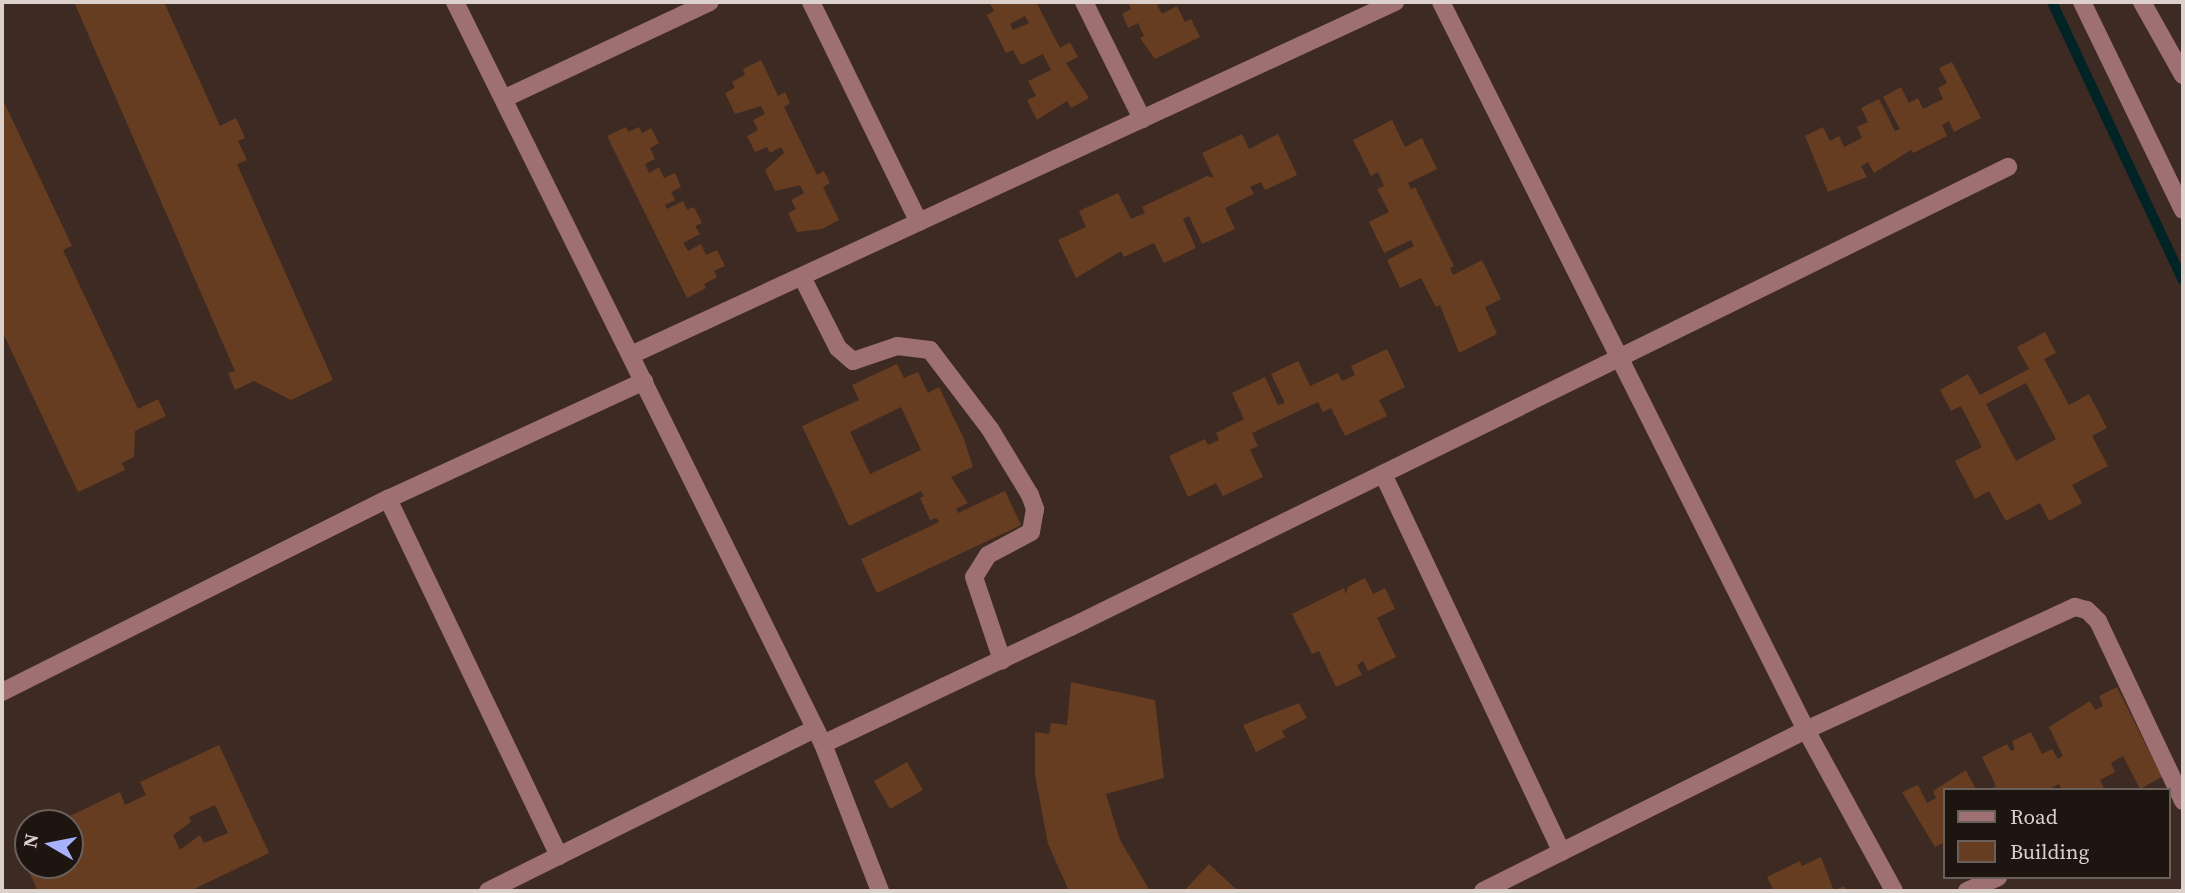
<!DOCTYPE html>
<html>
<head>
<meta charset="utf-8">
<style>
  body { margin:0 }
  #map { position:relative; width:2185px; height:893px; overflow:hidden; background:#3d2a22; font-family:"Source Serif 4",serif }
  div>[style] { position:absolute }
  .stream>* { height:10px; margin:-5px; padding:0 5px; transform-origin:5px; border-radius:5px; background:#002426 }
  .building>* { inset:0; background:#673d21 }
  .minor>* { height:18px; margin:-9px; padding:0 9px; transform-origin:9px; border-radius:9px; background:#9f7072 }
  span { translate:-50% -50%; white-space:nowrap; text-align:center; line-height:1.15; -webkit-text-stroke:7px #1e1511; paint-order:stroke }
  .frame { position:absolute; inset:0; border:4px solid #dcd0ca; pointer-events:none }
  .legend { position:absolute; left:1943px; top:788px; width:228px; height:91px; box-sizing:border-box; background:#1e1511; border:2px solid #6a605b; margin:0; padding:9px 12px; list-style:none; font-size:21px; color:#dcd0ca }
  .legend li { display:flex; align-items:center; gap:14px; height:35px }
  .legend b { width:35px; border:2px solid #6a605b }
  .north { position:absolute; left:14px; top:809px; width:70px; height:70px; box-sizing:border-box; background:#1e1511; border:2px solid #6a605b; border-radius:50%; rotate:280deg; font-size:19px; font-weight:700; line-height:28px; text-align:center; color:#dcd0ca }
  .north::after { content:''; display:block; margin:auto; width:24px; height:32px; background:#a7b1fc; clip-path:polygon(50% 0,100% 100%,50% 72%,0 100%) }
</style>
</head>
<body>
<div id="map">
  <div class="stream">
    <i style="left:2052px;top:2px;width:307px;rotate:64.8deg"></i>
  </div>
  <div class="building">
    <i style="clip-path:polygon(74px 2px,164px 2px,220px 126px,236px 118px,245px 138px,238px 141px,247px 160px,237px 164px,333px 380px,291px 400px,254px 381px,235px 390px,228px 373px,235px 371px)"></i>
    <i style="clip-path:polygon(evenodd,989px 2px,1036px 2px,1060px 48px,1070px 42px,1078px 57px,1066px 63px,1089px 98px,1071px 108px,1067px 101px,1037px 120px,1027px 100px,1036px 96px,1028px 81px,1051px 70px,1043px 54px,1021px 65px,1013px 50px,1006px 53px,987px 15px,994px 11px,989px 2px,1025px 16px,1029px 23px,1013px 30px,1010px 24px,1025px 16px)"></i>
    <i style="clip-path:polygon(1128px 2px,1164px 2px,1157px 5px,1162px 14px,1177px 6px,1185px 22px,1191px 19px,1200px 37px,1155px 59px,1140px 38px,1144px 36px,1138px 23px,1128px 28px,1122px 14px,1131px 9px)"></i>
    <i style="clip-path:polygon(761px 60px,778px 96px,785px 92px,790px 103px,784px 107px,817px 175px,824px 171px,830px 183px,823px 187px,839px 220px,822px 229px,797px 232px,788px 213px,796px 209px,791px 200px,804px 193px,800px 185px,775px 191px,765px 170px,784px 153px,781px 147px,770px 153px,767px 147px,755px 152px,747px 136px,758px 130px,753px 120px,765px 114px,761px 106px,735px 114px,725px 93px,735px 88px,732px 82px,745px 75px,743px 69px)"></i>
    <i style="clip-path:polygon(1952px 62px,1981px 118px,1954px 132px,1949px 121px,1942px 125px,1947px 136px,1913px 153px,1911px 150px,1874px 173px,1868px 162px,1861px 166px,1867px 177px,1828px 192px,1805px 136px,1823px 127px,1830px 141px,1839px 136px,1844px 147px,1862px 138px,1857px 127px,1868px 122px,1861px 108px,1879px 99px,1895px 131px,1900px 129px,1883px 97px,1901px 87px,1909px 103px,1918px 98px,1923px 109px,1943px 99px,1938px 88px,1947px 83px,1939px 68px)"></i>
    <i style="clip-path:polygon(2px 98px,72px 246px,63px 250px,138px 409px,158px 399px,166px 416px,135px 431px,134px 457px,122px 463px,125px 470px,78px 492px,2px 331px)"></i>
    <i style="clip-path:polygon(1392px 120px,1405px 147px,1422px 138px,1437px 169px,1408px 183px,1411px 189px,1415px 187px,1454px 266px,1450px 268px,1453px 275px,1482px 260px,1501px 299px,1485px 307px,1497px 334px,1459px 353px,1440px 305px,1436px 307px,1421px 278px,1400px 288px,1387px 260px,1414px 246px,1411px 240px,1384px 253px,1369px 222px,1389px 212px,1377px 189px,1384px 186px,1378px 172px,1371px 176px,1353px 140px)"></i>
    <i style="clip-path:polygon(626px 127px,628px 132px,639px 127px,642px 133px,651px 128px,659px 143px,650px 148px,655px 159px,645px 164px,649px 173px,659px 167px,664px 178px,675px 173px,681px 187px,671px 192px,675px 200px,665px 205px,667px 209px,683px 201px,687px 210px,694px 207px,702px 223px,695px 226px,700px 234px,683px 243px,688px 251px,701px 244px,706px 255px,717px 250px,725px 266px,714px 271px,717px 277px,704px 284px,706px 288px,687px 298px,607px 136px)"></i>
    <i style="clip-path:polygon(1242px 134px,1249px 149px,1278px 134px,1297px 175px,1265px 190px,1261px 182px,1250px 187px,1254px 194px,1225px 208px,1235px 229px,1202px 244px,1189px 216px,1183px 219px,1196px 248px,1164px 263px,1154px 243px,1124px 257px,1121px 251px,1076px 278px,1058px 240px,1086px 227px,1079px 211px,1118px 193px,1131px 219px,1145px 213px,1142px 207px,1207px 176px,1214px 178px,1202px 153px)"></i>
    <i style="clip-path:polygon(evenodd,2045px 332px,2056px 353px,2044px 359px,2069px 405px,2089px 394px,2107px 428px,2092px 436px,2108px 466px,2072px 485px,2082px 503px,2049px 521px,2040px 503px,2006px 521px,1989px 491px,1975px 499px,1955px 461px,1982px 447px,1961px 406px,1951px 411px,1940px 390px,1968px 374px,1980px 395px,2029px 369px,2017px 347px,2045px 332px,2026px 383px,2056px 439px,2016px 461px,1986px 404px,2026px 383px)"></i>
    <i style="clip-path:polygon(1387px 349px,1405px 387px,1379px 400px,1387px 416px,1345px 436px,1331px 408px,1323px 412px,1318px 402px,1252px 433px,1258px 446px,1250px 450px,1263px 477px,1223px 496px,1216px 483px,1188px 497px,1169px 456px,1205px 439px,1208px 445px,1219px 440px,1216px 433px,1244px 419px,1232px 393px,1265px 377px,1278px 405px,1285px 403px,1271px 374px,1298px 361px,1310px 386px,1338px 373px,1342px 381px,1355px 375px,1351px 366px)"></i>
    <i style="clip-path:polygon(evenodd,897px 364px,904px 378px,918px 372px,928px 393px,939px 387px,964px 439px,973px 467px,951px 477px,968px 503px,956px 509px,958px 513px,1005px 491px,1021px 525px,877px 593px,861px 559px,939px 522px,937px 518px,930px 520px,920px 498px,924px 496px,921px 491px,849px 526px,802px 426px,859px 400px,852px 385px,897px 364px,901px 407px,921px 450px,870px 474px,850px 432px,901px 407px)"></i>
    <i style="clip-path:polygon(1365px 578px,1373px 594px,1385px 588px,1395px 609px,1377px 618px,1396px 657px,1368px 671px,1363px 661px,1357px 665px,1362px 675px,1336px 687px,1319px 651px,1312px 654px,1292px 614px,1344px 588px,1346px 594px,1348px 587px)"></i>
    <i style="clip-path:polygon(1071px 682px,1155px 700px,1164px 778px,1106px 794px,1120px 840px,1150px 891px,1069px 891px,1048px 844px,1035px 775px,1035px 732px,1049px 734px,1051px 723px,1067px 725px)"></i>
    <i style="clip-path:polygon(2117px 687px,2162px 777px,2140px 789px,2123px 756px,2111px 763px,2115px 772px,2100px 780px,2105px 790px,2062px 790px,2059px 784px,2048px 790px,1988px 790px,1996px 786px,1982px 757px,2007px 744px,2011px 751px,2015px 749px,2012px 741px,2031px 732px,2042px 754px,2052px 749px,2058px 759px,2063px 756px,2049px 727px,2090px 701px,2095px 710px,2103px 706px,2099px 696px)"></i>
    <i style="clip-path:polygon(1299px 703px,1307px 718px,1282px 731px,1285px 737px,1256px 752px,1243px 725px)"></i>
    <i style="clip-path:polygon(evenodd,219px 745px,269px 853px,190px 891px,38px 891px,15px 842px,28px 836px,28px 865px,70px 865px,70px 823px,55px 823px,120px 792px,125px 805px,146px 795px,140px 782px,219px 745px,215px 805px,228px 833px,204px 843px,200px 835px,180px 850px,173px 835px,191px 822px,189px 817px,215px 805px)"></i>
    <i style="clip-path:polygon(907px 762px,923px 790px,890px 809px,874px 781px)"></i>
    <i style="clip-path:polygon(1966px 770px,1976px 790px,1945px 790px,1945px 842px,1935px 847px,1902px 792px,1918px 785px,1927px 803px,1936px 798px,1933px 791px)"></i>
    <i style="clip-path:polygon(1821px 857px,1834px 891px,1844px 886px,1847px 891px,1774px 891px,1767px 877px,1800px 861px,1802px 866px)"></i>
    <i style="clip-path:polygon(1209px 864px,1238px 891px,1184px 891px)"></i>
  </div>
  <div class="minor">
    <i style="left:455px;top:2px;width:828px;rotate:63.62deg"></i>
    <i style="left:823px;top:744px;width:158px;rotate:68.8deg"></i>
    <i style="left:811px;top:2px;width:245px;rotate:63.9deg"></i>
    <i style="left:1084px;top:2px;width:131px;rotate:63.6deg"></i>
    <i style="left:1441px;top:2px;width:814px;rotate:63.37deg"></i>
    <i style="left:1806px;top:730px;width:183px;rotate:61.3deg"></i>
    <i style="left:2082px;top:2px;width:231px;rotate:64.1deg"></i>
    <i style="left:2142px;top:2px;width:84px;rotate:60.7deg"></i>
    <i style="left:505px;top:98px;width:226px;rotate:-25.1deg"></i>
    <i style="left:802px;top:277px;width:80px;rotate:63.1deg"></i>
    <i style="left:838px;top:348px;width:20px;rotate:41deg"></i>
    <i style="left:853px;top:361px;width:46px;rotate:-18.8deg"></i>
    <i style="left:897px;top:346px;width:33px;rotate:7deg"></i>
    <i style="left:930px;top:350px;width:99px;rotate:52.8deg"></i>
    <i style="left:990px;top:429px;width:77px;rotate:58.8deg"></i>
    <i style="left:1030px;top:495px;width:15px;rotate:70deg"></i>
    <i style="left:1035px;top:509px;width:23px;rotate:100deg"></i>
    <i style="left:1031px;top:532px;width:49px;rotate:151.9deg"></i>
    <i style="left:988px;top:555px;width:26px;rotate:122deg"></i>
    <i style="left:974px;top:577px;width:88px;rotate:71.4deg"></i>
    <i style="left:631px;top:355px;width:842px;rotate:-24.8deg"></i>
    <i style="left:1383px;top:474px;width:418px;rotate:64.7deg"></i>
    <i style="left:388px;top:499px;width:396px;rotate:64.4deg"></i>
    <i style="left:2px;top:692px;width:432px;rotate:-26.6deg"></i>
    <i style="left:388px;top:499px;width:282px;rotate:-24.7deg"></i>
    <i style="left:823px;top:744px;width:274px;rotate:-25.3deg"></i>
    <i style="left:1071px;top:627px;width:1044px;rotate:-26.15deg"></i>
    <i style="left:488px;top:891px;width:363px;rotate:-26.4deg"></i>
    <i style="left:1483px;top:891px;width:361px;rotate:-26.5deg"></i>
    <i style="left:1806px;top:730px;width:296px;rotate:-24.6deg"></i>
    <i style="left:2075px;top:607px;width:12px;rotate:14deg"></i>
    <i style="left:2087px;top:610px;width:16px;rotate:45deg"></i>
    <i style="left:2098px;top:621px;width:199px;rotate:64.7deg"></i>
    <i style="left:1967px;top:891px;width:34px;rotate:-24deg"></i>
  </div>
  <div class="frame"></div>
  <ul class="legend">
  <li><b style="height:9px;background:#9f7072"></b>Road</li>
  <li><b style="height:19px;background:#673d21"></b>Building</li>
  </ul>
  <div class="north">N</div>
</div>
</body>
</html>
